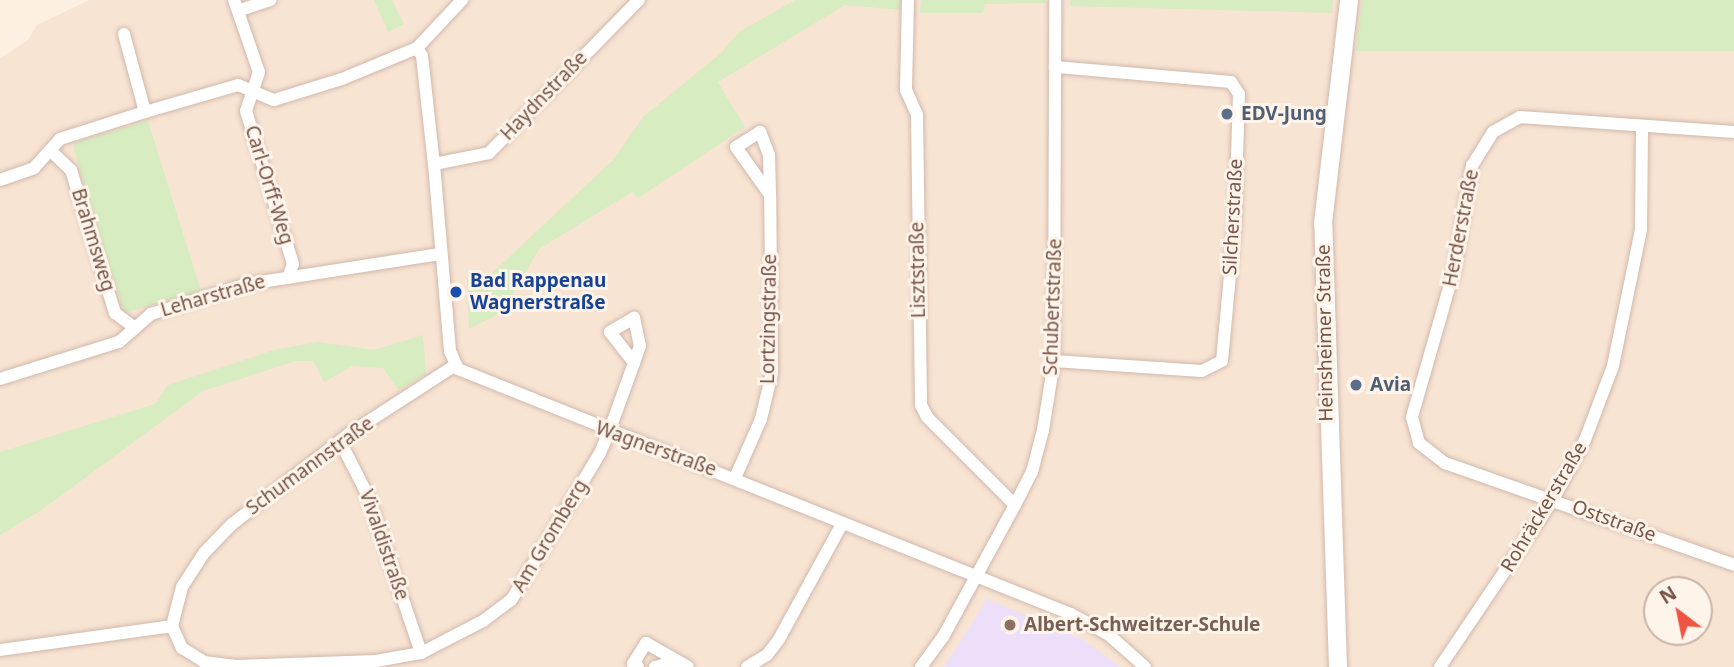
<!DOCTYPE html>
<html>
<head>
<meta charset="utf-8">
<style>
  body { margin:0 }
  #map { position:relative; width:1734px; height:667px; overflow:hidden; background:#fdf0e3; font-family:"Noto Sans",sans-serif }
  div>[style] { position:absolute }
  .residential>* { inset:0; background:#f8e4d3 }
  .education>* { inset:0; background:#eddffa }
  .green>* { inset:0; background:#d7ecc0 }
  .roads { filter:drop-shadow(0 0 2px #d1b8ab) drop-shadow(0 0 2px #d1b8ab) }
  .street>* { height:12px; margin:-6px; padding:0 6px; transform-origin:6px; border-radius:6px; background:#fff }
  .secondary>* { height:18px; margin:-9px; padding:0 9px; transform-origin:9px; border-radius:9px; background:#fff }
  .dots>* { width:19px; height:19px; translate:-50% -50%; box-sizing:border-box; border:4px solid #fff4ea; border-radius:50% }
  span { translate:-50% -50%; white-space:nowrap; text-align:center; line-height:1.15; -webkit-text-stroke:6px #fff4ea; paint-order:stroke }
  .street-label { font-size:19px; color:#775347 }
  .service-label { font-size:19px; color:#4e5e75; font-weight:700 }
  .left { translate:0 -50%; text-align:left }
  .transit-label { font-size:19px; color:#164399; font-weight:700 }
  .education-label { font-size:19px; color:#785e54; font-weight:700 }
  .north { position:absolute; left:1643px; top:576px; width:70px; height:70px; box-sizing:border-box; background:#fff4ea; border:2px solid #c9b4a9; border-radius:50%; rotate:328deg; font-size:19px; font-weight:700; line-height:28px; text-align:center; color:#775347 }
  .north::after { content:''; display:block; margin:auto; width:24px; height:32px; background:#ee5441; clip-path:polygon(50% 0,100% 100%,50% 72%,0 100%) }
</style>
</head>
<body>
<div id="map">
  <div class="residential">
    <i style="clip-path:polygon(evenodd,89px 0,1734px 0,1734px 667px,0 667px,0 58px,28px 40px,37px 25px,89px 0,1657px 590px,1699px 590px,1699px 632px,1657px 632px,1657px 590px)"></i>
  </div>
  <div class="education">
    <i style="clip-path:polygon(987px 599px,1082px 639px,1120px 667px,944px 667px)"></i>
  </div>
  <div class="green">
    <i style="clip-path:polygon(374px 0,392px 0,404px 24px,388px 32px)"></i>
    <i style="clip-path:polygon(795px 0,902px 0,902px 10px,845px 5px,718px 82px,745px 127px,638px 198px,632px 192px,539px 249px,502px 312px,469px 329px,467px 277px,492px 273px,613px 160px,644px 116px,721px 53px,739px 32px)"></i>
    <i style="clip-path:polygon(921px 0,1045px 0,1046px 3px,985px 4px,983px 13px,920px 13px)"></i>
    <i style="clip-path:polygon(1070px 0,1333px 0,1332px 13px,1070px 6px)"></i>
    <i style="clip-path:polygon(1362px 0,1734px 0,1734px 51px,1356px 51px)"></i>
    <i style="clip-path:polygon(148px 121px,201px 291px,124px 313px,73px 147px,76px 142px)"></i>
    <i style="clip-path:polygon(423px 335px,426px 374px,398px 390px,383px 368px,352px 366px,324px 382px,313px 361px,296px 361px,203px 391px,40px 511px,0 535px,0 452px,155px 404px,168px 385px,274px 350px,318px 342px,374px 350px)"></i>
  </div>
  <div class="roads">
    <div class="street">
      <i style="left:234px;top:0;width:76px;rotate:70.9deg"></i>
      <i style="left:259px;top:72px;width:41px;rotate:108.4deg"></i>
      <i style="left:246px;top:111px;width:160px;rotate:72.9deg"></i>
      <i style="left:293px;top:264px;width:15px;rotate:110deg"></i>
      <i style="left:908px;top:0;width:90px;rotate:91.3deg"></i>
      <i style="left:906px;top:90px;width:27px;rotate:66deg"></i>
      <i style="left:917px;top:115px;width:290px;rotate:89.2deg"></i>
      <i style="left:921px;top:405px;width:13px;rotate:63deg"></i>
      <i style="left:927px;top:417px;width:124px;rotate:45deg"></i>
      <i style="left:240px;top:10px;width:32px;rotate:-18deg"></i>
      <i style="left:124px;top:34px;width:81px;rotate:74.9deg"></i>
      <i style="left:417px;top:48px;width:9px;rotate:58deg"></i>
      <i style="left:422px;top:56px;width:109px;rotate:83.7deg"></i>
      <i style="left:434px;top:164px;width:188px;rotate:85.1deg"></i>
      <i style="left:450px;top:351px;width:20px;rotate:66deg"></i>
      <i style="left:458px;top:369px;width:660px;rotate:21.79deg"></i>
      <i style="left:1071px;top:614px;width:43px;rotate:28.9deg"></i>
      <i style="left:1109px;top:635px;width:48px;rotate:41.6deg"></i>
      <i style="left:1734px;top:132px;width:215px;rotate:-176deg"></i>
      <i style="left:1520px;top:117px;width:31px;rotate:151deg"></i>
      <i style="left:1493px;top:132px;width:39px;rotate:122deg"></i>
      <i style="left:1472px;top:165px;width:103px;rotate:99.5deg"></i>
      <i style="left:1455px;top:267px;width:156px;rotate:106deg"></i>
      <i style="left:1412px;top:417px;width:27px;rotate:75deg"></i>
      <i style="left:1419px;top:443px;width:33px;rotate:38deg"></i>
      <i style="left:1445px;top:463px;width:306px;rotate:19.4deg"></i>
      <i style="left:50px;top:150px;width:29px;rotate:44deg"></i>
      <i style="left:71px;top:170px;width:150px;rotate:72.9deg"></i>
      <i style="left:115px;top:313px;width:25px;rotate:37deg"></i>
      <i style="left:434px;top:164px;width:56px;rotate:-11.3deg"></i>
      <i style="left:489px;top:153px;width:214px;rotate:-45.6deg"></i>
      <i style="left:0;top:180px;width:36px;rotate:-19deg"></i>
      <i style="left:34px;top:168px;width:39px;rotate:-48deg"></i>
      <i style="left:60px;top:139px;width:89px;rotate:-17.6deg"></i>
      <i style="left:145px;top:112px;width:97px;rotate:-16.2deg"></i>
      <i style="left:238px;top:85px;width:39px;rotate:23deg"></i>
      <i style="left:274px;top:100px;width:71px;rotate:-17.2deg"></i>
      <i style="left:342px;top:79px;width:81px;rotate:-22.5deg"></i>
      <i style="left:417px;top:48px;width:66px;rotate:-46.8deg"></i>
      <i style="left:1054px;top:361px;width:148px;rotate:3.9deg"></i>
      <i style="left:1202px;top:371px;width:22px;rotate:-27deg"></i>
      <i style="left:1222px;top:361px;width:141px;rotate:-84.7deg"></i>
      <i style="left:1235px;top:221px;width:127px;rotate:-88.2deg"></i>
      <i style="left:1239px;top:94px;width:14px;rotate:-124deg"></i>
      <i style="left:1231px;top:82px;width:177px;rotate:-175.1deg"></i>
      <i style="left:454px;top:366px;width:125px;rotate:147.1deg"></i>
      <i style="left:349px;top:434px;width:148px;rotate:142.4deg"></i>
      <i style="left:232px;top:524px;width:40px;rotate:134deg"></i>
      <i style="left:204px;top:553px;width:40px;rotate:122.9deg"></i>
      <i style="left:182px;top:587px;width:40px;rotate:104.4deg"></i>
      <i style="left:172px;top:626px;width:24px;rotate:66deg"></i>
      <i style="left:182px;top:648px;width:26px;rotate:32deg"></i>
      <i style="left:204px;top:662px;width:32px;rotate:7deg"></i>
      <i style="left:236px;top:666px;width:140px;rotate:-2deg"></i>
      <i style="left:376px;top:661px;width:46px;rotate:-10.1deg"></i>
      <i style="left:421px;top:653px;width:70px;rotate:-27.3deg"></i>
      <i style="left:483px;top:621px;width:36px;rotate:-37deg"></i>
      <i style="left:512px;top:599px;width:170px;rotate:-58.9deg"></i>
      <i style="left:600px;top:453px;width:23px;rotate:-67deg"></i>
      <i style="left:609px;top:432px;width:73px;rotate:-70.1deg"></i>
      <i style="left:634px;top:363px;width:18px;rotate:-71deg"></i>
      <i style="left:640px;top:346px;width:29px;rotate:-102deg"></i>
      <i style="left:634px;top:318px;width:28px;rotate:150deg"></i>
      <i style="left:610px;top:332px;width:39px;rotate:52deg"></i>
      <i style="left:0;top:379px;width:125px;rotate:-17.3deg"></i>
      <i style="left:119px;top:342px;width:43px;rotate:-41.2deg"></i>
      <i style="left:151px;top:314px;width:102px;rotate:-17.2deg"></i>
      <i style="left:248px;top:284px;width:194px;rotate:-8.9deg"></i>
      <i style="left:340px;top:441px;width:62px;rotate:63deg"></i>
      <i style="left:368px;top:496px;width:166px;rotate:71.3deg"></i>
      <i style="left:735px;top:478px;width:64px;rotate:-66.2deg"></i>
      <i style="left:761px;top:419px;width:47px;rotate:-76.6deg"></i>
      <i style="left:772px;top:373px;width:178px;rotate:-90.6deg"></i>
      <i style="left:770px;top:195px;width:40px;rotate:-91.4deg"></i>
      <i style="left:769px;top:155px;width:25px;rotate:-111deg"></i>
      <i style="left:760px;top:132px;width:28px;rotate:148deg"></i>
      <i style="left:736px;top:147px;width:59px;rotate:54.7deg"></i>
      <i style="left:0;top:650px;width:174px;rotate:-7.9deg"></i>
      <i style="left:638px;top:667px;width:6px;rotate:-149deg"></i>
      <i style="left:633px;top:664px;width:25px;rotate:-58deg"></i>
      <i style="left:646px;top:643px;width:48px;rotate:29.7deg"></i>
      <i style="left:655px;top:667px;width:20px;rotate:-15deg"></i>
      <i style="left:747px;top:667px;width:23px;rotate:-31deg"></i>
      <i style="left:767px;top:655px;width:20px;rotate:-53deg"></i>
      <i style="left:779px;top:639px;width:131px;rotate:-61.3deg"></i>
      <i style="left:921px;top:667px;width:37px;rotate:-54deg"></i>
      <i style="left:943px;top:637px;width:150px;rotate:-61.4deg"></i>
      <i style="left:1015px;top:505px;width:37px;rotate:-63deg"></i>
      <i style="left:1032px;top:472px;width:43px;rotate:-75.3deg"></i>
      <i style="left:1043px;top:430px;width:70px;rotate:-80.9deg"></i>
      <i style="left:1054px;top:361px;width:361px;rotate:-89.8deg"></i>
      <i style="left:1440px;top:667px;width:204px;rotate:-56deg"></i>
      <i style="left:1554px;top:498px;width:66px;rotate:-61.9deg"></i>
      <i style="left:1585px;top:440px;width:79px;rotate:-69.3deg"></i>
      <i style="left:1613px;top:366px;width:140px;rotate:-78.4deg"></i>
      <i style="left:1641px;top:229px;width:102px;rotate:-89.4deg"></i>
    </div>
    <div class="secondary">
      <i style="left:1338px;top:667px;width:444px;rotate:-91.9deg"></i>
      <i style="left:1323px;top:223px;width:225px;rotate:-83.3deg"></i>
    </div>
  </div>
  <div class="dots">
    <i style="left:1227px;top:114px;background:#5c6f8a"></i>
    <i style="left:456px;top:292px;background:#1a4fb4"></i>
    <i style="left:1356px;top:385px;background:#5c6f8a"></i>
    <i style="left:1010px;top:625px;background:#8d6e63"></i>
  </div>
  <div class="street-label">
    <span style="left:544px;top:96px;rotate:-46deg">Haydnstraße</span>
    <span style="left:269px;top:185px;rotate:73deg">Carl-Orff-Weg</span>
    <span style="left:1233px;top:217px;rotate:-87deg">Silcherstraße</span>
    <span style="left:1461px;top:228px;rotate:-79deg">Herderstraße</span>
    <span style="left:93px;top:240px;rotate:73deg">Brahmsweg</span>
    <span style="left:918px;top:270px;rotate:-91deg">Lisztstraße</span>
    <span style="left:213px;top:296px;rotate:-16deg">Leharstraße</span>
    <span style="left:1053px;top:307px;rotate:-88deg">Schubertstraße</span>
    <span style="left:769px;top:319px;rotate:-89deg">Lortzingstraße</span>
    <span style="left:1325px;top:333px;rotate:-91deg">Heinsheimer Straße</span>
    <span style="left:656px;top:449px;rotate:20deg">Wagnerstraße</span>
    <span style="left:310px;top:466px;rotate:-36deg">Schumannstraße</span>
    <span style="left:1544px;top:507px;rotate:-59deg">Rohräckerstraße</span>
    <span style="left:1614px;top:521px;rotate:20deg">Oststraße</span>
    <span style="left:550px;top:536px;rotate:-59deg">Am Gromberg</span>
    <span style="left:384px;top:545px;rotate:71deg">Vivaldistraße</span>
  </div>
  <div class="service-label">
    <span class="left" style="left:1241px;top:114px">EDV-Jung</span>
    <span class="left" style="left:1370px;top:385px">Avia</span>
  </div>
  <div class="transit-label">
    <span class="left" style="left:470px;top:292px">Bad Rappenau<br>Wagnerstraße</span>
  </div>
  <div class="education-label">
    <span class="left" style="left:1024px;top:625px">Albert-Schweitzer-Schule</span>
  </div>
  <div class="north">N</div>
</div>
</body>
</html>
